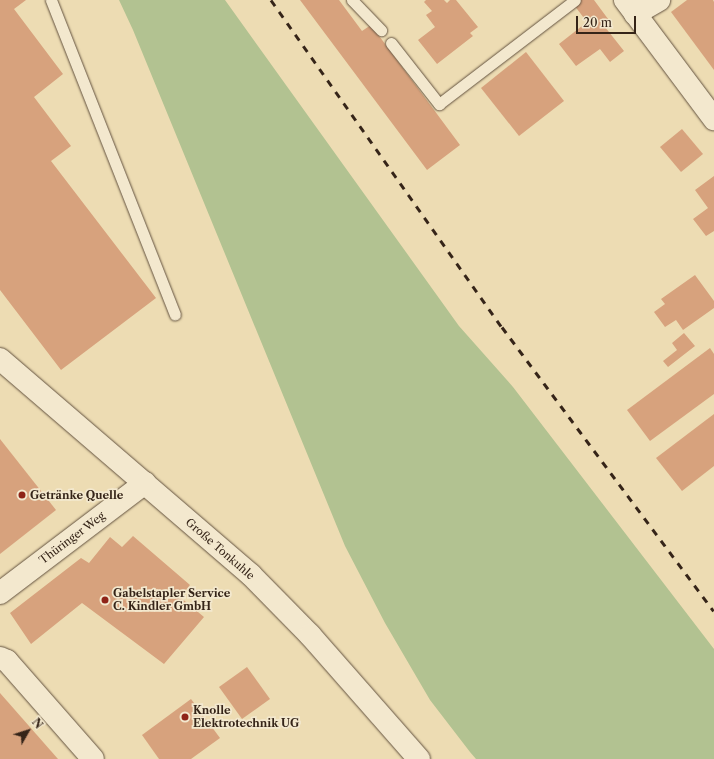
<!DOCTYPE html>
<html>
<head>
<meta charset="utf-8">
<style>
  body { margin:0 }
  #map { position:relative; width:714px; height:759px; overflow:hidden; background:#eddcb3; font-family:"Libre Caslon Text",serif }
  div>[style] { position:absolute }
  .green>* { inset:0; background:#b2c291 }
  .building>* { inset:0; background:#d7a27d }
  .roads { filter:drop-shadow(0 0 1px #63523f) drop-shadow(0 0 1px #63523f) }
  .service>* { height:11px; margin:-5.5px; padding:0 5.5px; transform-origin:5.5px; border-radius:5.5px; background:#f3e8ce }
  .minor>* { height:22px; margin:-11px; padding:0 11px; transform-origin:11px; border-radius:11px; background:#f3e8ce }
  .rail>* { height:3px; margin-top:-1.5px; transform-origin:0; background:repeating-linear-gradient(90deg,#352418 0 7px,transparent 0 14px) }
  .dots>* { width:11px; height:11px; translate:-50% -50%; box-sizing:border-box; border:2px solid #f3e8ce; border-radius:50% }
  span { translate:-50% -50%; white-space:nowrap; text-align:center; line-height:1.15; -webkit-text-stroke:3.5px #f3e8ce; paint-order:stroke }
  .poi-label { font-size:11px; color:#352418; font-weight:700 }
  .left { translate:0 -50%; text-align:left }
  .street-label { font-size:11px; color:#352418 }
  .north { position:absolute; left:8px; top:711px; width:40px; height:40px; -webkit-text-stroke:3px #f3e8ce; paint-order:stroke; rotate:51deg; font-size:11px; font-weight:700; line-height:16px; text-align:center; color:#352418 }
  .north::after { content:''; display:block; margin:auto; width:14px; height:18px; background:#352418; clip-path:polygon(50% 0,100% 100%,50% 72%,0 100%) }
  .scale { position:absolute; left:576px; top:16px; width:60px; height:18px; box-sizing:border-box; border:2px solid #352418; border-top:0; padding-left:5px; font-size:12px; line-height:14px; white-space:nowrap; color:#352418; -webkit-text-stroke:3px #f3e8ce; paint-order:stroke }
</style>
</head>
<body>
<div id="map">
  <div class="green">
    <i style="clip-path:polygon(119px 0,225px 0,459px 326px,513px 387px,714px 649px,714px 759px,476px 759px,470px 752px,430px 700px,385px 623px,345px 546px,133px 30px)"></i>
  </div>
  <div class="building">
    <i style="clip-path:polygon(0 0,26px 0,14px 9px,63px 74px,34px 97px,71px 146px,51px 161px,156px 298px,61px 370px,0 290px)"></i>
    <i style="clip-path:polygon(300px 0,339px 0,362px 31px,371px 25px,460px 145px,427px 170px)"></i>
    <i style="clip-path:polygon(426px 0,444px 0,447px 3px,450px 0,456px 0,478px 27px,470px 33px,473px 36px,437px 64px,418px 40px,435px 27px,426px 15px,432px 11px,424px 2px)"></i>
    <i style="clip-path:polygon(580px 0,594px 0,611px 23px,605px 27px,624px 51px,610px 62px,600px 49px,576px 66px,559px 44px,587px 22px,574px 5px)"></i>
    <i style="clip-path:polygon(687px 0,713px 0,714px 2px,714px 70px,671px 12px)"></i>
    <i style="clip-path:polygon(526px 52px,564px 101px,519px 136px,481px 88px)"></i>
    <i style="clip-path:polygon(682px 129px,703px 154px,681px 172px,660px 147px)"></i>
    <i style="clip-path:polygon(714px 176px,714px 231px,706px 236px,693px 219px,708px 208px,695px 190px)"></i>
    <i style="clip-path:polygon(695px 275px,714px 301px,714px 308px,683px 330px,676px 320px,665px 327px,654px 312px,665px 304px,661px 299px)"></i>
    <i style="clip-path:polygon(684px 333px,695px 346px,668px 367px,663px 361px,677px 350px,672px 343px)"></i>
    <i style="clip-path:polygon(710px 348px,714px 354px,714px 394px,650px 441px,627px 410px)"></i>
    <i style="clip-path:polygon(714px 414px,714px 466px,682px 491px,656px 458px)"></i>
    <i style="clip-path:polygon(0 439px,56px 510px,0 554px)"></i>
    <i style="clip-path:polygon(133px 536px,190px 585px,180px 597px,204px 617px,164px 664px,82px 603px,31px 644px,10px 613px,81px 558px,89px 563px,110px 537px,122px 547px)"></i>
    <i style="clip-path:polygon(247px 667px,270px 699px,242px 719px,219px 687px)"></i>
    <i style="clip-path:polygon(0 693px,58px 759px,0 759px)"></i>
    <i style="clip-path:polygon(191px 699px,220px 738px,191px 759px,159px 759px,142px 735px)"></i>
  </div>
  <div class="roads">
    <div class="service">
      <i style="left:51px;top:0;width:338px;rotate:68.5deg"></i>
      <i style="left:352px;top:0;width:42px;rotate:46deg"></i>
      <i style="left:391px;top:43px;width:78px;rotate:51.8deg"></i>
      <i style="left:439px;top:104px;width:171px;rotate:-37.4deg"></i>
    </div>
    <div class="minor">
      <i style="left:625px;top:0;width:149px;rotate:53.2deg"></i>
      <i style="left:635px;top:14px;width:28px;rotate:-30deg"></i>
      <i style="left:0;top:359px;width:331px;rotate:40.7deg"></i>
      <i style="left:251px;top:575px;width:84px;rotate:45.5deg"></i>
      <i style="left:310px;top:635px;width:165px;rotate:48.7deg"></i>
      <i style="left:0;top:593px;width:182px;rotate:-37.2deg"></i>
      <i style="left:0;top:658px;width:8px;rotate:23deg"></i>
      <i style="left:7px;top:661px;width:130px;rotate:48.7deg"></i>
    </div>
  </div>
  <div class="rail">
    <i style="left:271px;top:0;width:400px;rotate:54.8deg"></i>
    <i style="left:502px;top:327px;width:354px;rotate:53.3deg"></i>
  </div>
  <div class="dots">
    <i style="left:22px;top:495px;background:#8f2418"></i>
    <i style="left:105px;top:600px;background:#8f2418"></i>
    <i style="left:185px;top:717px;background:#8f2418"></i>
  </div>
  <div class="poi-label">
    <span class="left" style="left:30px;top:495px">Getränke Quelle</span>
    <span class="left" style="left:113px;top:600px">Gabelstapler Service<br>C. Kindler GmbH</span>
    <span class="left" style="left:193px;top:717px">Knolle<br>Elektrotechnik UG</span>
  </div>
  <div class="street-label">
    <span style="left:72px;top:538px;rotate:-37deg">Thüringer Weg</span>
    <span style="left:220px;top:549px;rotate:41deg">Große Tonkuhle</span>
  </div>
  <div class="north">N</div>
  <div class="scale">20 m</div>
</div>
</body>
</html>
